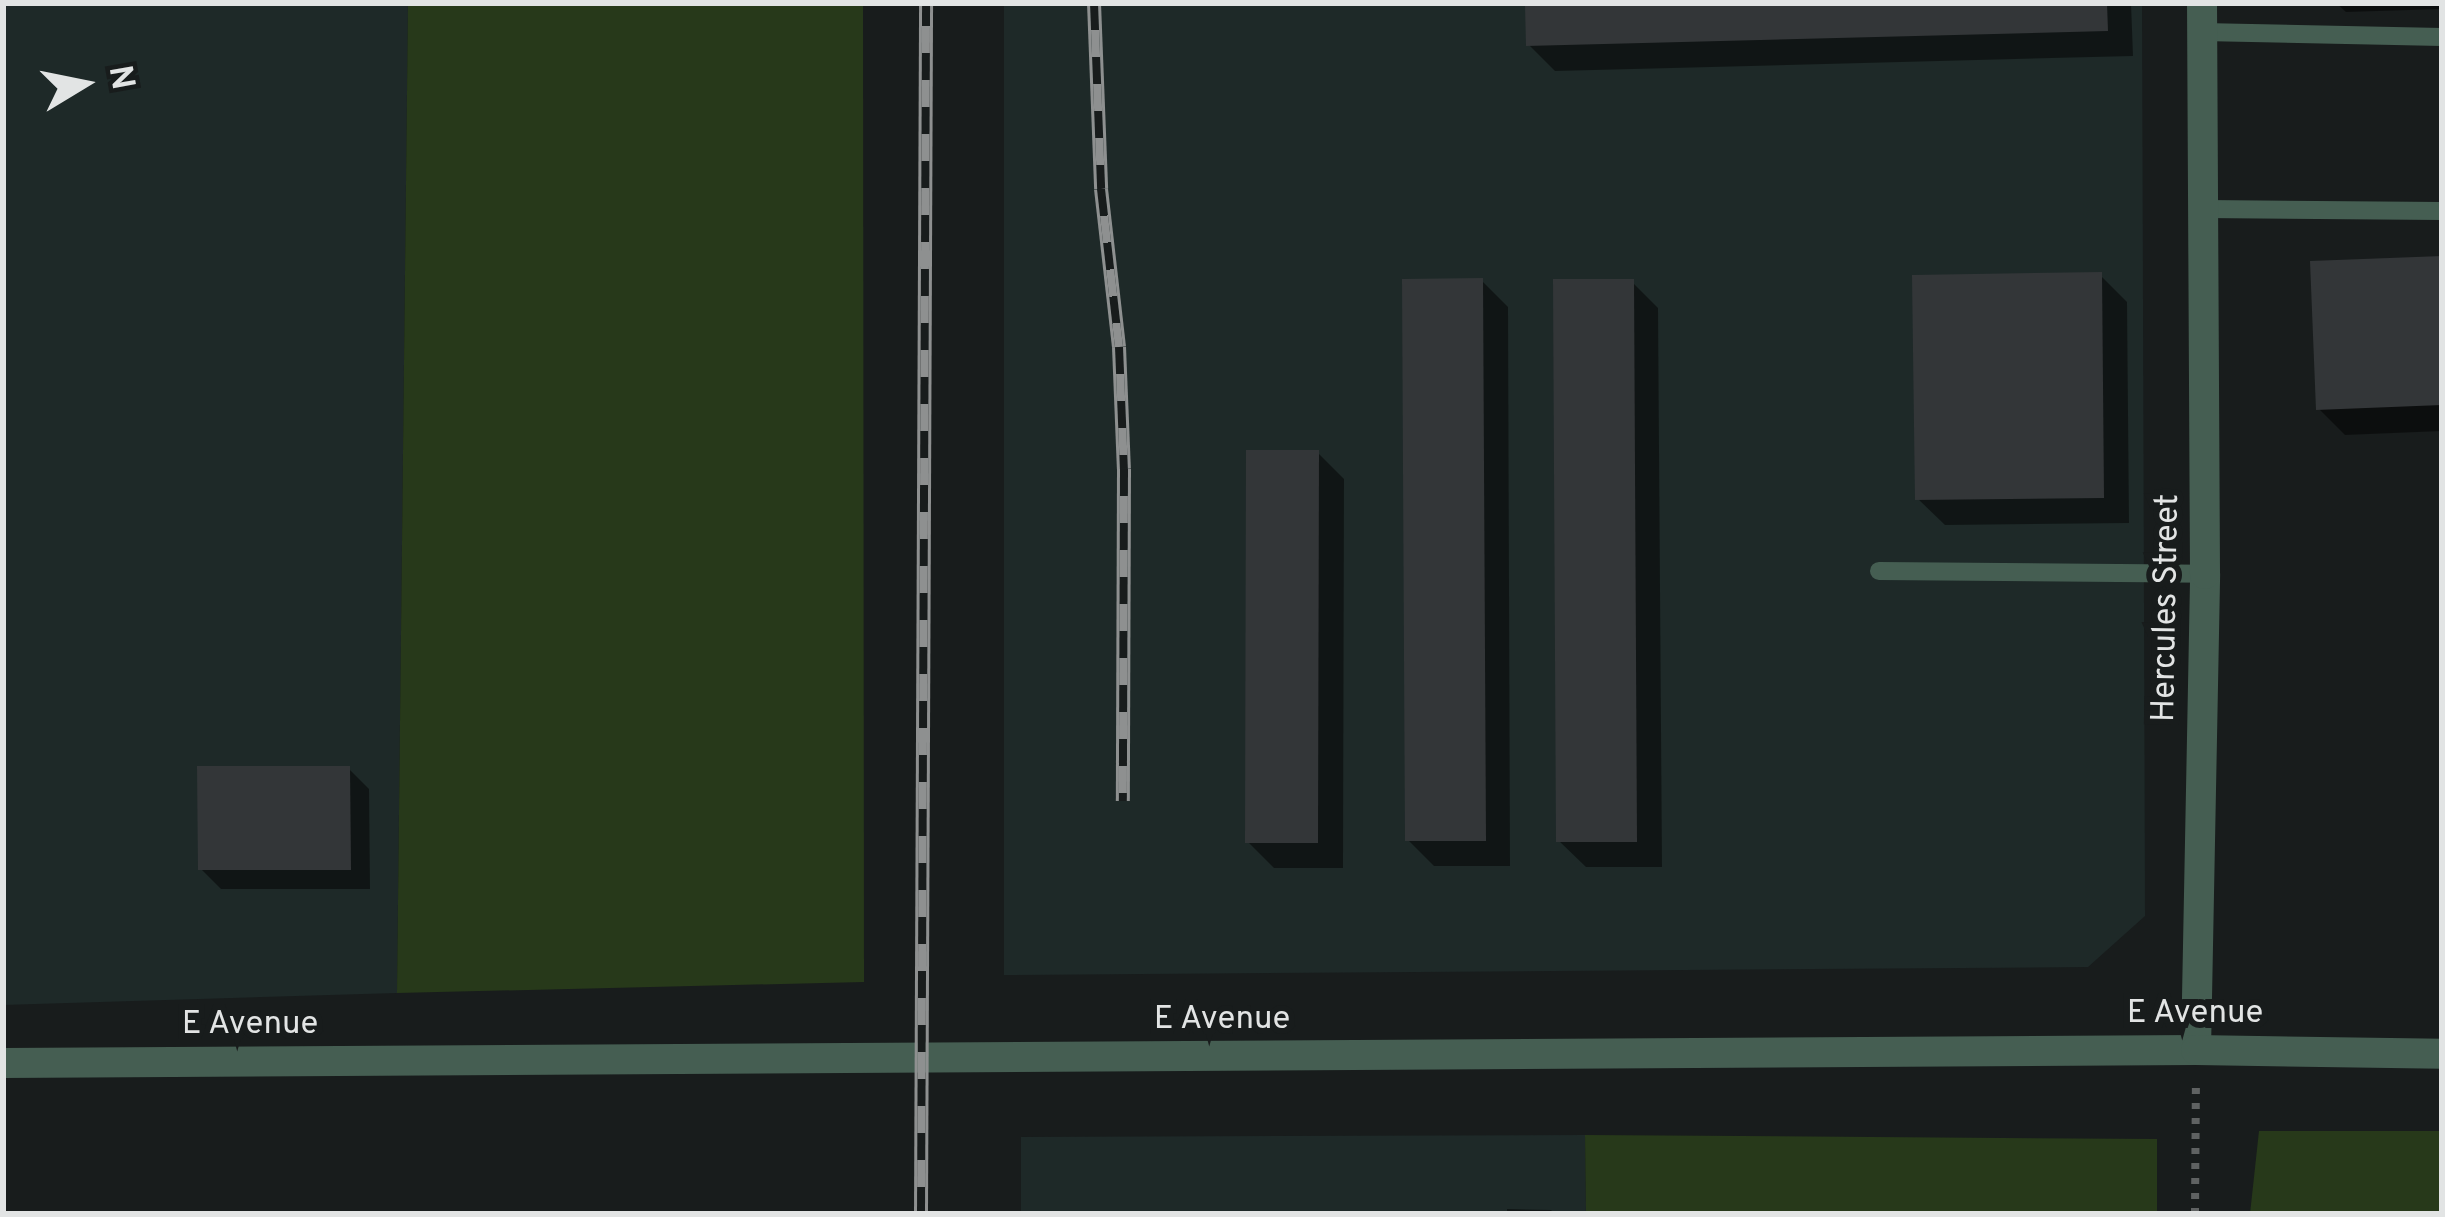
<!DOCTYPE html>
<html>
<head>
<meta charset="utf-8">
<style>
  body { margin:0 }
  #map { position:relative; width:2445px; height:1217px; overflow:hidden; background:#181c1c; font-family:Overpass,sans-serif }
  div>[style] { position:absolute }
  .built>* { inset:0; background:#1e2928 }
  .green>* { inset:0; background:#27391a }
  .shadow>* { inset:0; background:#0007 }
  .building>* { inset:0; background:#333638 }
  .path>* { height:8px; margin-top:-4px; transform-origin:0; background:repeating-linear-gradient(90deg,#5f6262 0 6px,transparent 0 15px) }
  .service>* { height:18px; margin:-9px; padding:0 9px; transform-origin:9px; border-radius:9px; background:#455e52 }
  .minor>* { height:30px; margin:-15px; padding:0 15px; transform-origin:15px; border-radius:15px; background:#455e52 }
  .tertiary>* { height:30px; margin:-15px; padding:0 15px; transform-origin:15px; border-radius:15px; background:#455e52 }
  .rail>* { height:14px; margin-top:-7px; transform-origin:0; background:repeating-linear-gradient(90deg,#181c1c 0 27px,#8e9090 0 54px); box-sizing:border-box; border-block:3px solid #8e9090 }
  span { translate:-50% -50%; white-space:nowrap; text-align:center; line-height:1.15; -webkit-text-stroke:12px #181c1c; paint-order:stroke }
  .street-label { font-size:33px; color:#e2e4e4 }
  .frame { position:absolute; inset:0; border:6px solid #e2e4e4; pointer-events:none }
  .north { position:absolute; left:24px; top:24px; width:120px; height:120px; -webkit-text-stroke:9px #181c1c; paint-order:stroke; rotate:80deg; font-size:33px; font-weight:700; line-height:48px; text-align:center; color:#e2e4e4 }
  .north::after { content:''; display:block; margin:auto; width:42px; height:54px; background:#e2e4e4; clip-path:polygon(50% 0,100% 100%,50% 72%,0 100%) }
</style>
</head>
<body>
<div id="map">
  <div class="built">
    <i style="clip-path:polygon(3px 3px,408px 3px,397px 993px,3px 1005px)"></i>
    <i style="clip-path:polygon(1004px 3px,2142px 3px,2145px 916px,2088px 967px,1004px 975px)"></i>
    <i style="clip-path:polygon(1585px 1135px,1586px 1214px,1021px 1214px,1021px 1137px)"></i>
  </div>
  <div class="green">
    <i style="clip-path:polygon(408px 3px,863px 3px,864px 982px,397px 993px)"></i>
    <i style="clip-path:polygon(2259px 1131px,2442px 1131px,2442px 1214px,2250px 1214px)"></i>
    <i style="clip-path:polygon(1585px 1135px,2157px 1139px,2157px 1214px,1586px 1214px)"></i>
  </div>
  <div class="shadow">
    <i style="clip-path:polygon(1543px 3px,2131px 3px,2133px 56px,1555px 71px,1529px 45px)"></i>
    <i style="clip-path:polygon(2336px 3px,2442px 3px,2442px 9px,2346px 12px)"></i>
    <i style="clip-path:polygon(2442px 259px,2442px 431px,2345px 435px,2319px 409px)"></i>
    <i style="clip-path:polygon(2100px 275px,2127px 302px,2129px 523px,1945px 525px,1918px 499px)"></i>
    <i style="clip-path:polygon(1482px 281px,1508px 307px,1510px 866px,1434px 866px,1408px 840px)"></i>
    <i style="clip-path:polygon(1632px 282px,1658px 308px,1662px 867px,1586px 867px,1559px 841px)"></i>
    <i style="clip-path:polygon(1318px 453px,1344px 479px,1343px 868px,1274px 868px,1248px 842px)"></i>
    <i style="clip-path:polygon(349px 769px,369px 789px,370px 889px,221px 889px,201px 869px)"></i>
    <i style="clip-path:polygon(1507px 1209px,1551px 1210px,1555px 1214px,1507px 1214px)"></i>
    <i style="clip-path:polygon(1403px 1211px,1406px 1214px,1329px 1214px,1329px 1213px)"></i>
  </div>
  <div class="building">
    <i style="clip-path:polygon(2107px 3px,2108px 31px,1526px 46px,1525px 5px,1540px 3px)"></i>
    <i style="clip-path:polygon(2442px 256px,2442px 405px,2316px 410px,2310px 261px)"></i>
    <i style="clip-path:polygon(2102px 272px,2104px 498px,1915px 500px,1912px 275px)"></i>
    <i style="clip-path:polygon(1483px 278px,1486px 841px,1405px 841px,1402px 279px)"></i>
    <i style="clip-path:polygon(1553px 279px,1634px 279px,1637px 842px,1556px 842px)"></i>
    <i style="clip-path:polygon(1246px 450px,1319px 450px,1318px 843px,1245px 843px)"></i>
    <i style="clip-path:polygon(197px 766px,350px 766px,351px 870px,198px 870px)"></i>
  </div>
  <div class="path">
    <i style="left:2195px;top:1214px;width:133px;rotate:-89.6deg"></i>
  </div>
  <div class="service">
    <i style="left:2202px;top:32px;width:240px;rotate:1.2deg"></i>
    <i style="left:2204px;top:209px;width:238px;rotate:0.5deg"></i>
    <i style="left:1879px;top:571px;width:326px;rotate:0.5deg"></i>
  </div>
  <div class="minor">
    <i style="left:2196px;top:1050px;width:476px;rotate:-88.9deg"></i>
    <i style="left:2205px;top:574px;width:571px;rotate:-90.3deg"></i>
  </div>
  <div class="tertiary">
    <i style="left:3px;top:1063px;width:2193px;rotate:-0.34deg"></i>
    <i style="left:2196px;top:1050px;width:246px;rotate:0.9deg"></i>
  </div>
  <div class="rail">
    <i style="left:1094px;top:3px;width:186px;rotate:87.8deg"></i>
    <i style="left:1101px;top:189px;width:159px;rotate:83.5deg"></i>
    <i style="left:1119px;top:347px;width:122px;rotate:87.7deg"></i>
    <i style="left:1124px;top:469px;width:332px;rotate:90.2deg"></i>
    <i style="left:921px;top:1214px;width:1211px;rotate:-89.76deg"></i>
  </div>
  <div class="street-label">
    <span style="left:2168px;top:608px;rotate:-89deg">Hercules Street</span>
    <span style="left:2195px;top:1015px">E Avenue</span>
    <span style="left:1222px;top:1021px">E Avenue</span>
    <span style="left:250px;top:1026px">E Avenue</span>
  </div>
  <div class="frame"></div>
  <div class="north">N</div>
</div>
</body>
</html>
